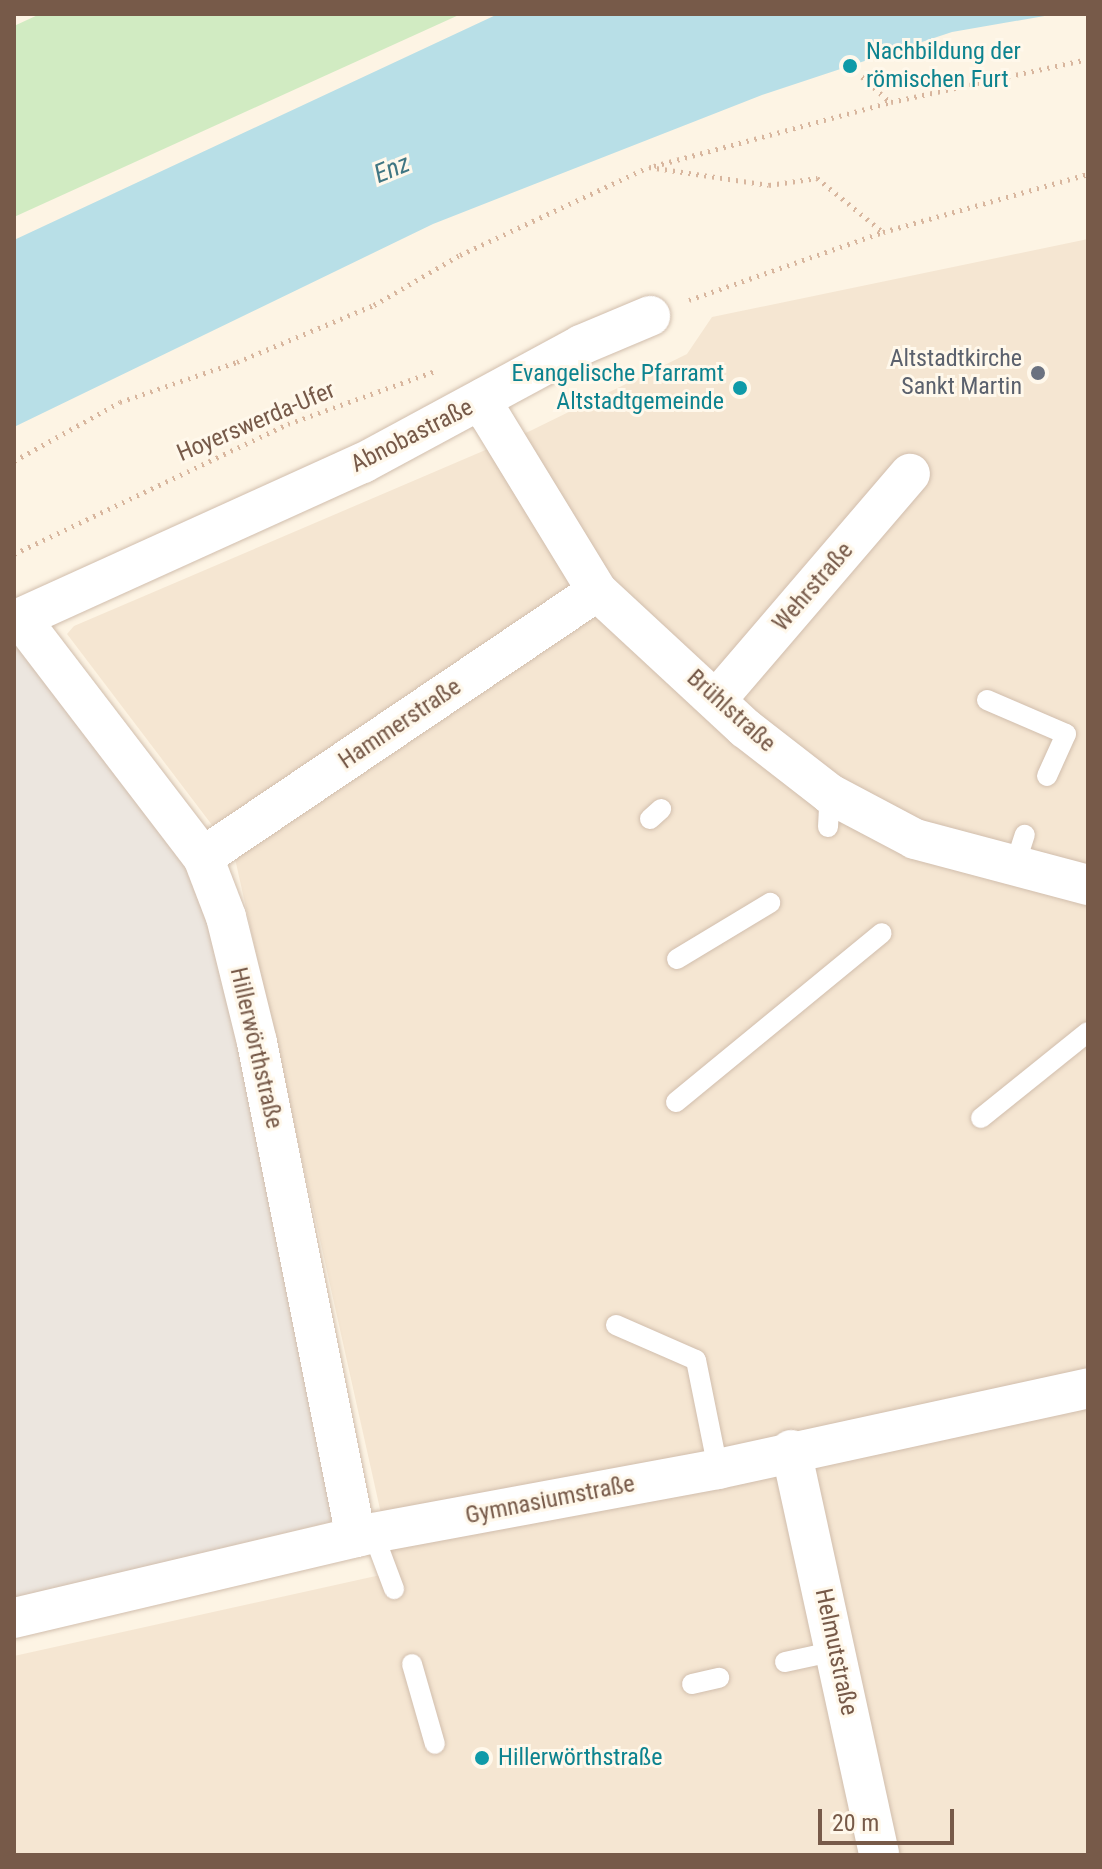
<!DOCTYPE html>
<html>
<head>
<meta charset="utf-8">
<style>
  body { margin:0 }
  #map { position:relative; width:1102px; height:1869px; overflow:hidden; background:#fdf4e4; font-family:"Roboto Condensed",sans-serif }
  div>[style] { position:absolute }
  .residential>* { inset:0; background:#f5e6d2 }
  .industrial>* { inset:0; background:#ece6df }
  .green>* { inset:0; background:#d1ebc2 }
  .water>* { inset:0; background:#b8dfe7 }
  .path>* { height:5px; margin-top:-2.5px; transform-origin:0; background:repeating-linear-gradient(90deg,#d8b69e 0 2px,transparent 0 8px) }
  .roads { filter:drop-shadow(0 0 2px #d1bead) drop-shadow(0 0 2px #d1bead) }
  .service>* { height:20px; margin:-10px; padding:0 10px; transform-origin:10px; border-radius:10px; background:#fff }
  .minor>* { height:40px; margin:-20px; padding:0 20px; transform-origin:20px; border-radius:20px; background:#fff }
  .dots>* { width:22px; height:22px; translate:-50% -50%; box-sizing:border-box; border:4px solid #fff8eb; border-radius:50% }
  span { translate:-50% -50%; white-space:nowrap; text-align:center; line-height:1.15; -webkit-text-stroke:6px #fff8eb; paint-order:stroke }
  .culture-label { font-size:24px; color:#0d838f }
  .left { translate:0 -50%; text-align:left }
  .right { translate:-100% -50%; text-align:right }
  .worship-label { font-size:24px; color:#5b616d }
  .street-label { font-size:24px; color:#775a49 }
  .water-label { font-size:26px; color:#3f7683; font-style:italic }
  .frame { position:absolute; inset:0; border:16px solid #775a49; pointer-events:none }
  .scale { position:absolute; left:818px; top:1809px; width:136px; height:36px; box-sizing:border-box; border:4px solid #775a49; border-top:0; padding-left:10px; font-size:24px; line-height:28px; white-space:nowrap; color:#775a49; -webkit-text-stroke:6px #fff8eb; paint-order:stroke }
</style>
</head>
<body>
<div id="map">
  <div class="residential">
    <i style="clip-path:polygon(1088px 239px,1088px 1855px,14px 1855px,14px 1656px,394px 1572px,234px 854px,67px 634px,74px 626px,530px 431px,687px 354px,712px 317px)"></i>
  </div>
  <div class="industrial">
    <i style="clip-path:polygon(14px 642px,171px 838px,216px 920px,351px 1517px,14px 1599px)"></i>
  </div>
  <div class="green">
    <i style="clip-path:polygon(40px 14px,461px 14px,14px 217px,14px 26px)"></i>
  </div>
  <div class="water">
    <i style="clip-path:polygon(498px 14px,1056px 14px,952px 32px,762px 95px,433px 224px,14px 427px,14px 240px)"></i>
  </div>
  <div class="path">
    <i style="left:850px;top:66px;width:54px;rotate:42deg"></i>
    <i style="left:654px;top:166px;width:245px;rotate:-15.1deg"></i>
    <i style="left:891px;top:102px;width:202px;rotate:-12.3deg"></i>
    <i style="left:689px;top:300px;width:206px;rotate:-19.3deg"></i>
    <i style="left:883px;top:232px;width:213px;rotate:-15.8deg"></i>
    <i style="left:14px;top:461px;width:121px;rotate:-29.1deg"></i>
    <i style="left:120px;top:402px;width:124px;rotate:-18.9deg"></i>
    <i style="left:237px;top:362px;width:148px;rotate:-22.6deg"></i>
    <i style="left:374px;top:305px;width:99px;rotate:-30.2deg"></i>
    <i style="left:460px;top:255px;width:208px;rotate:-25deg"></i>
    <i style="left:649px;top:167px;width:121px;rotate:8.5deg"></i>
    <i style="left:769px;top:185px;width:49px;rotate:-8.3deg"></i>
    <i style="left:817px;top:178px;width:85px;rotate:39.3deg"></i>
    <i style="left:14px;top:554px;width:303px;rotate:-25.4deg"></i>
    <i style="left:288px;top:424px;width:159px;rotate:-19.8deg"></i>
  </div>
  <div class="roads">
    <div class="service">
      <i style="left:987px;top:700px;width:86px;rotate:23.3deg"></i>
      <i style="left:1066px;top:734px;width:46px;rotate:114.3deg"></i>
      <i style="left:650px;top:819px;width:15px;rotate:-42deg"></i>
      <i style="left:828px;top:827px;width:33px;rotate:-87deg"></i>
      <i style="left:1014px;top:868px;width:35px;rotate:-72deg"></i>
      <i style="left:677px;top:959px;width:109px;rotate:-31.1deg"></i>
      <i style="left:676px;top:1102px;width:266px;rotate:-39.4deg"></i>
      <i style="left:981px;top:1118px;width:137px;rotate:-38.8deg"></i>
      <i style="left:616px;top:1325px;width:87px;rotate:23.6deg"></i>
      <i style="left:696px;top:1360px;width:111px;rotate:78.6deg"></i>
      <i style="left:373px;top:1533px;width:60px;rotate:69.4deg"></i>
      <i style="left:785px;top:1662px;width:52px;rotate:-12.2deg"></i>
      <i style="left:412px;top:1664px;width:83px;rotate:74deg"></i>
      <i style="left:692px;top:1684px;width:28px;rotate:-13deg"></i>
    </div>
    <div class="minor">
      <i style="left:484px;top:398px;width:17px;rotate:73deg"></i>
      <i style="left:489px;top:414px;width:207px;rotate:58.6deg"></i>
      <i style="left:597px;top:591px;width:202px;rotate:42.8deg"></i>
      <i style="left:745px;top:728px;width:108px;rotate:37.8deg"></i>
      <i style="left:830px;top:794px;width:96px;rotate:27.9deg"></i>
      <i style="left:915px;top:839px;width:179px;rotate:14.9deg"></i>
      <i style="left:20px;top:618px;width:301px;rotate:52.6deg"></i>
      <i style="left:203px;top:857px;width:64px;rotate:69deg"></i>
      <i style="left:226px;top:917px;width:129px;rotate:76.1deg"></i>
      <i style="left:257px;top:1042px;width:505px;rotate:78.69deg"></i>
      <i style="left:14px;top:621px;width:383px;rotate:-24.4deg"></i>
      <i style="left:363px;top:463px;width:248px;rotate:-28.4deg"></i>
      <i style="left:581px;top:345px;width:75px;rotate:-22.8deg"></i>
      <i style="left:716px;top:700px;width:298px;rotate:-49.4deg"></i>
      <i style="left:203px;top:857px;width:475px;rotate:-34deg"></i>
      <i style="left:791px;top:1450px;width:414px;rotate:77.7deg"></i>
      <i style="left:14px;top:1618px;width:369px;rotate:-13.3deg"></i>
      <i style="left:373px;top:1533px;width:351px;rotate:-10.5deg"></i>
      <i style="left:718px;top:1469px;width:379px;rotate:-12.3deg"></i>
    </div>
  </div>
  <div class="dots">
    <i style="left:850px;top:66px;background:#0f9aa8"></i>
    <i style="left:1038px;top:373px;background:#6b7280"></i>
    <i style="left:740px;top:388px;background:#0f9aa8"></i>
    <i style="left:482px;top:1758px;background:#0f9aa8"></i>
  </div>
  <div class="culture-label">
    <span class="left" style="left:866px;top:66px">Nachbildung der<br>römischen Furt</span>
    <span class="right" style="left:724px;top:388px">Evangelische Pfarramt<br>Altstadtgemeinde</span>
    <span class="left" style="left:498px;top:1758px">Hillerwörthstraße</span>
  </div>
  <div class="worship-label">
    <span class="right" style="left:1022px;top:373px">Altstadtkirche<br>Sankt Martin</span>
  </div>
  <div class="street-label">
    <span style="left:256px;top:422px;rotate:-23deg">Hoyerswerda-Ufer</span>
    <span style="left:412px;top:436px;rotate:-27deg">Abnobastraße</span>
    <span style="left:813px;top:587px;rotate:-49deg">Wehrstraße</span>
    <span style="left:731px;top:711px;rotate:42deg">Brühlstraße</span>
    <span style="left:400px;top:724px;rotate:-34deg">Hammerstraße</span>
    <span style="left:256px;top:1048px;rotate:77deg">Hillerwörthstraße</span>
    <span style="left:550px;top:1500px;rotate:-11deg">Gymnasiumstraße</span>
    <span style="left:836px;top:1652px;rotate:78deg">Helmutstraße</span>
  </div>
  <div class="water-label">
    <span style="left:392px;top:169px;rotate:-22deg">Enz</span>
  </div>
  <div class="frame"></div>
  <div class="scale">20 m</div>
</div>
</body>
</html>
